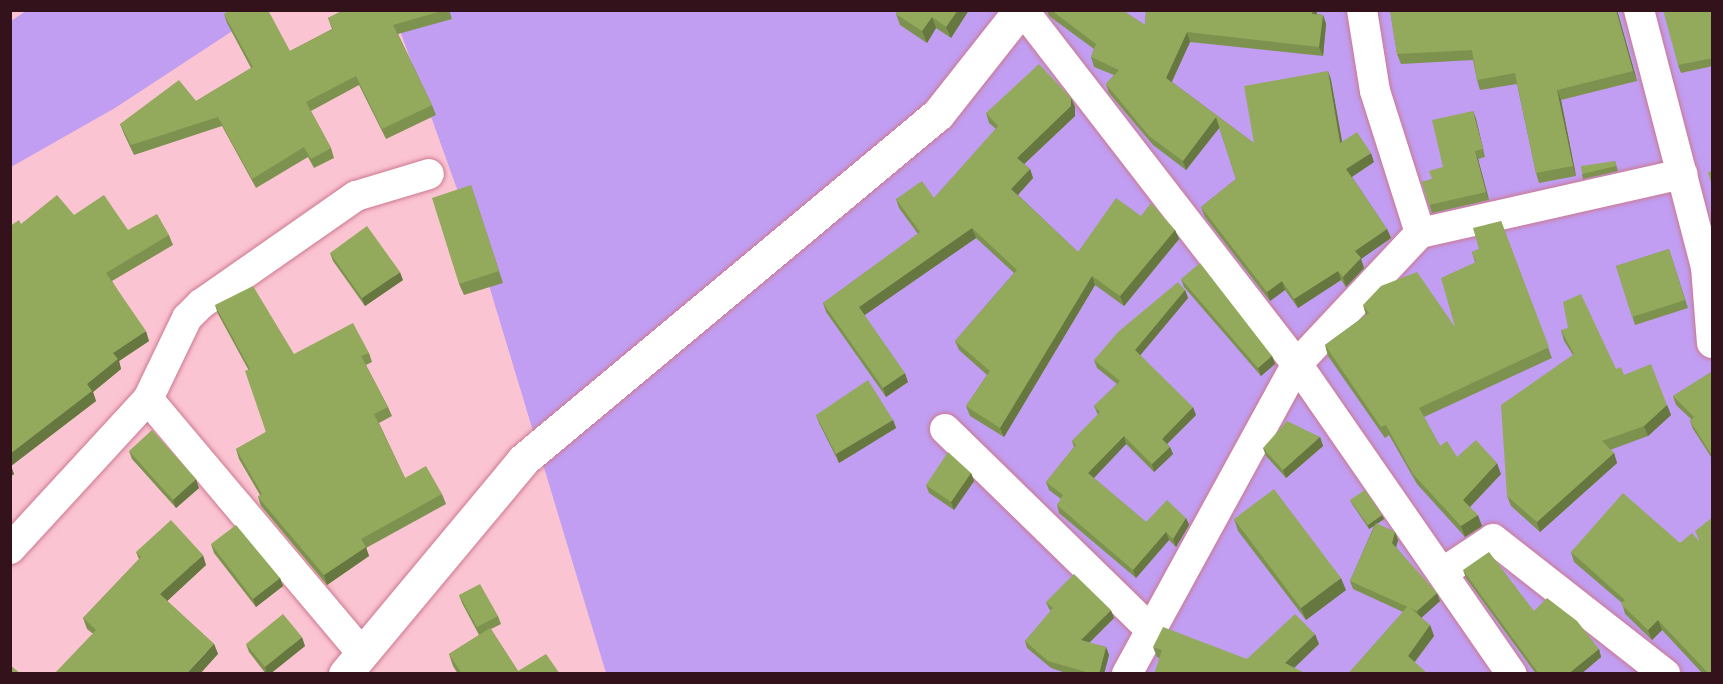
<!DOCTYPE html>
<html>
<head>
<meta charset="utf-8">
<style>
  body { margin:0 }
  #map { position:relative; width:1723px; height:684px; overflow:hidden; background:#fbc4d2; font-family:Roboto,sans-serif }
  div>[style] { position:absolute }
  .green>* { inset:0; background:#c19ef2 }
  .roads { filter:drop-shadow(0 0 2px #cc788f) drop-shadow(0 0 2px #cc788f) }
  .street>* { height:30px; margin:-15px; padding:0 15px; transform-origin:15px; border-radius:15px; background:#fff }
  .secondary>* { height:33px; margin:-16.5px; padding:0 16.5px; transform-origin:16.5px; border-radius:16.5px; background:#fff }
  .wall>* { inset:0; background:#7e924f }
  .shaded-wall>* { inset:0; background:#677740 }
  .building>* { inset:0; background:#93aa5c }
  span { translate:-50% -50%; white-space:nowrap; text-align:center; line-height:1.15; -webkit-text-stroke:5px #fdd7e0; paint-order:stroke }
  .frame { position:absolute; inset:0; border:12px solid #33121c; pointer-events:none }
</style>
</head>
<body>
<div id="map">
  <div class="green">
    <i style="clip-path:polygon(26px 11px,263px 11px,115px 108px,11px 167px,11px 21px)"></i>
    <i style="clip-path:polygon(393px 11px,1712px 11px,1712px 673px,606px 673px,475px 239px)"></i>
  </div>
  <div class="roads">
    <div class="street">
      <i style="left:1023px;top:10px;width:448px;rotate:52.3deg"></i>
      <i style="left:1297px;top:364px;width:377px;rotate:55.3deg"></i>
      <i style="left:1362px;top:10px;width:82px;rotate:80.9deg"></i>
      <i style="left:1375px;top:91px;width:149px;rotate:72.4deg"></i>
      <i style="left:1639px;top:10px;width:266px;rotate:75.4deg"></i>
      <i style="left:1706px;top:267px;width:6px;rotate:-9deg"></i>
      <i style="left:1706px;top:267px;width:76px;rotate:85.5deg"></i>
      <i style="left:148px;top:399px;width:334px;rotate:49.9deg"></i>
      <i style="left:945px;top:429px;width:285px;rotate:44.3deg"></i>
      <i style="left:10px;top:549px;width:204px;rotate:-47.4deg"></i>
      <i style="left:148px;top:399px;width:90px;rotate:-64.3deg"></i>
      <i style="left:187px;top:318px;width:20px;rotate:-45deg"></i>
      <i style="left:201px;top:304px;width:189px;rotate:-34.9deg"></i>
      <i style="left:356px;top:196px;width:76px;rotate:-16.8deg"></i>
      <i style="left:1442px;top:573px;width:61px;rotate:-33.7deg"></i>
      <i style="left:1493px;top:539px;width:219px;rotate:38.1deg"></i>
      <i style="left:1127px;top:674px;width:354px;rotate:-61.3deg"></i>
      <i style="left:1297px;top:364px;width:180px;rotate:-46.8deg"></i>
      <i style="left:1420px;top:233px;width:269px;rotate:-12.7deg"></i>
    </div>
    <div class="secondary">
      <i style="left:345px;top:674px;width:278px;rotate:-50.2deg"></i>
      <i style="left:523px;top:460px;width:540px;rotate:-39.82deg"></i>
      <i style="left:938px;top:114px;width:132px;rotate:-51.7deg"></i>
    </div>
  </div>
  <div class="wall">
    <i style="clip-path:polygon(344px 10px,449px 10px,452px 19px,398px 34px,432px 105px,436px 115px,386px 139px,359px 85px,311px 111px,331px 148px,334px 158px,314px 168px,308px 157px,256px 188px,222px 126px,134px 155px,124px 134px,120px 124px,196px 101px,251px 68px,227px 23px,224px 14px,290px 51px,332px 29px,328px 18px)"></i>
    <i style="clip-path:polygon(895px 10px,969px 10px,951px 38px,936px 28px,927px 43px,900px 25px,896px 14px,897px 12px)"></i>
    <i style="clip-path:polygon(1047px 10px,1122px 10px,1145px 25px,1146px 10px,1317px 10px,1317px 14px,1323px 15px,1326px 24px,1323px 56px,1190px 42px,1172px 82px,1254px 143px,1328px 71px,1331px 80px,1342px 142px,1374px 162px,1352px 177px,1387px 229px,1391px 238px,1361px 259px,1364px 268px,1346px 287px,1341px 280px,1298px 308px,1285px 290px,1270px 301px,1205px 217px,1201px 207px,1236px 179px,1219px 127px,1186px 170px,1153px 145px,1109px 93px,1106px 84px,1114px 75px,1094px 67px,1091px 57px,1094px 49px,1049px 16px)"></i>
    <i style="clip-path:polygon(1390px 10px,1617px 10px,1637px 81px,1561px 100px,1576px 176px,1539px 183px,1536px 173px,1517px 84px,1480px 90px,1477px 80px,1473px 60px,1401px 64px,1397px 54px)"></i>
    <i style="clip-path:polygon(1713px 10px,1713px 66px,1681px 73px,1678px 65px)"></i>
    <i style="clip-path:polygon(1071px 98px,1075px 107px,1075px 116px,1024px 164px,1030px 169px,1033px 178px,1018px 195px,1078px 252px,1141px 216px,1175px 230px,1179px 239px,1124px 306px,1095px 285px,1004px 437px,970px 416px,966px 406px,987px 375px,959px 350px,955px 341px,1014px 273px,976px 238px,864px 315px,908px 382px,886px 397px,826px 312px,823px 303px,918px 234px,899px 208px,896px 199px,934px 198px,996px 129px,989px 123px,986px 113px)"></i>
    <i style="clip-path:polygon(1473px 111px,1476px 119px,1485px 157px,1478px 159px,1489px 200px,1432px 213px,1422px 182px,1432px 179px,1443px 167px)"></i>
    <i style="clip-path:polygon(1615px 161px,1618px 171px,1583px 179px,1582px 174px)"></i>
    <i style="clip-path:polygon(471px 185px,503px 283px,464px 295px,459px 284px)"></i>
    <i style="clip-path:polygon(1501px 221px,1552px 358px,1424px 417px,1440px 446px,1457px 457px,1501px 474px,1470px 507px,1482px 526px,1465px 537px,1417px 484px,1389px 435px,1385px 438px,1328px 356px,1325px 345px,1366px 315px,1363px 305px,1455px 327px,1475px 262px,1472px 252px,1479px 249px)"></i>
    <i style="clip-path:polygon(21px 224px,128px 230px,169px 235px,173px 245px,112px 281px,149px 341px,119px 361px,121px 369px,93px 392px,96px 401px,11px 466px,14px 474px,10px 477px,10px 226px)"></i>
    <i style="clip-path:polygon(1669px 249px,1688px 308px,1635px 325px,1616px 266px)"></i>
    <i style="clip-path:polygon(330px 253px,403px 280px,365px 306px,333px 261px)"></i>
    <i style="clip-path:polygon(1181px 279px,1272px 356px,1275px 364px,1261px 376px,1184px 287px)"></i>
    <i style="clip-path:polygon(1185px 290px,1188px 298px,1140px 355px,1196px 415px,1167px 444px,1170px 447px,1173px 454px,1154px 472px,1126px 444px,1094px 478px,1146px 522px,1186px 518px,1189px 525px,1176px 547px,1169px 540px,1136px 578px,1059px 513px,1057px 505px,1061px 499px,1049px 490px,1046px 482px,1074px 447px,1072px 441px,1098px 415px,1094px 406px,1117px 384px,1097px 368px,1094px 360px)"></i>
    <i style="clip-path:polygon(215px 305px,294px 354px,369px 353px,372px 362px,366px 365px,388px 407px,392px 416px,379px 423px,405px 478px,442px 494px,446px 504px,366px 548px,369px 556px,327px 585px,261px 506px,258px 497px,260px 495px,239px 459px,236px 449px,266px 432px,248px 369px,218px 314px)"></i>
    <i style="clip-path:polygon(1561px 330px,1667px 405px,1671px 415px,1648px 436px,1610px 450px,1614px 453px,1617px 463px,1540px 532px,1511px 506px,1507px 496px,1573px 355px,1564px 341px)"></i>
    <i style="clip-path:polygon(1713px 371px,1713px 460px,1693px 429px,1690px 421px,1691px 419px,1676px 405px,1673px 396px)"></i>
    <i style="clip-path:polygon(816px 415px,893px 420px,896px 428px,839px 463px,819px 423px)"></i>
    <i style="clip-path:polygon(1320px 437px,1323px 446px,1286px 478px,1266px 456px,1263px 448px)"></i>
    <i style="clip-path:polygon(129px 451px,199px 488px,176px 508px,132px 459px)"></i>
    <i style="clip-path:polygon(971px 473px,974px 481px,954px 510px,929px 493px,926px 485px)"></i>
    <i style="clip-path:polygon(1350px 500px,1384px 519px,1377px 524px,1395px 532px,1398px 540px,1396px 547px,1440px 601px,1421px 618px,1430px 625px,1434px 636px,1415px 662px,1348px 674px,1403px 612px,1353px 589px,1350px 581px,1374px 526px,1369px 529px,1352px 504px)"></i>
    <i style="clip-path:polygon(1713px 517px,1713px 674px,1703px 674px,1662px 630px,1652px 640px,1625px 614px,1622px 603px,1574px 562px,1571px 552px,1699px 541px)"></i>
    <i style="clip-path:polygon(1234px 519px,1346px 590px,1306px 620px,1238px 531px)"></i>
    <i style="clip-path:polygon(211px 544px,280px 578px,283px 586px,256px 607px,214px 553px)"></i>
    <i style="clip-path:polygon(136px 552px,206px 565px,167px 601px,214px 644px,218px 654px,92px 633px,87px 629px,83px 618px,139px 559px)"></i>
    <i style="clip-path:polygon(1463px 570px,1599px 649px,1601px 657px,1581px 674px,1536px 674px,1466px 578px)"></i>
    <i style="clip-path:polygon(459px 595px,498px 616px,501px 624px,491px 629px,518px 671px,560px 674px,458px 674px,453px 666px,449px 654px,479px 635px,462px 603px)"></i>
    <i style="clip-path:polygon(1046px 602px,1114px 618px,1089px 643px,1106px 647px,1109px 655px,1104px 674px,1069px 674px,1051px 668px,1027px 648px,1025px 641px,1051px 611px,1049px 609px)"></i>
    <i style="clip-path:polygon(246px 644px,305px 646px,270px 674px,266px 674px,249px 652px)"></i>
    <i style="clip-path:polygon(1319px 644px,1294px 667px,1159px 658px,1157px 657px,1153px 647px,1247px 659px)"></i>
  </div>
  <div class="shaded-wall">
    <i style="clip-path:polygon(958px 10px,969px 10px,951px 38px,946px 27px)"></i>
    <i style="clip-path:polygon(1313px 10px,1317px 10px,1316px 23px,1312px 14px)"></i>
    <i style="clip-path:polygon(1616px 10px,1617px 10px,1637px 81px,1633px 71px)"></i>
    <i style="clip-path:polygon(1323px 15px,1326px 24px,1323px 56px,1319px 47px)"></i>
    <i style="clip-path:polygon(932px 17px,936px 28px,927px 43px,922px 31px)"></i>
    <i style="clip-path:polygon(1187px 32px,1190px 42px,1169px 87px,1166px 78px)"></i>
    <i style="clip-path:polygon(1328px 71px,1331px 80px,1344px 152px,1340px 143px)"></i>
    <i style="clip-path:polygon(1557px 90px,1561px 100px,1576px 176px,1573px 166px)"></i>
    <i style="clip-path:polygon(1071px 98px,1075px 107px,1075px 116px,1021px 167px,1017px 158px)"></i>
    <i style="clip-path:polygon(1473px 111px,1476px 119px,1485px 157px,1483px 149px)"></i>
    <i style="clip-path:polygon(1216px 117px,1220px 127px,1186px 170px,1183px 161px)"></i>
    <i style="clip-path:polygon(1475px 151px,1478px 159px,1489px 200px,1486px 192px)"></i>
    <i style="clip-path:polygon(1371px 153px,1374px 162px,1350px 178px,1346px 169px)"></i>
    <i style="clip-path:polygon(1030px 169px,1033px 178px,1015px 198px,1011px 189px)"></i>
    <i style="clip-path:polygon(972px 228px,976px 238px,862px 317px,859px 307px)"></i>
    <i style="clip-path:polygon(1387px 229px,1391px 238px,1361px 259px,1364px 268px,1346px 287px,1343px 277px,1355px 251px)"></i>
    <i style="clip-path:polygon(1175px 230px,1179px 239px,1124px 306px,1120px 296px)"></i>
    <i style="clip-path:polygon(1338px 271px,1341px 280px,1298px 308px,1294px 299px)"></i>
    <i style="clip-path:polygon(400px 272px,403px 280px,365px 306px,362px 298px)"></i>
    <i style="clip-path:polygon(1092px 276px,1095px 285px,1004px 437px,1000px 428px)"></i>
    <i style="clip-path:polygon(1282px 281px,1285px 290px,1270px 301px,1267px 292px)"></i>
    <i style="clip-path:polygon(1185px 290px,1188px 298px,1138px 358px,1135px 350px)"></i>
    <i style="clip-path:polygon(146px 331px,149px 341px,119px 361px,121px 369px,93px 392px,96px 401px,11px 466px,14px 474px,10px 477px,10px 454px,87px 384px,113px 353px)"></i>
    <i style="clip-path:polygon(1272px 356px,1275px 364px,1261px 376px,1258px 368px)"></i>
    <i style="clip-path:polygon(905px 373px,908px 382px,886px 397px,883px 388px)"></i>
    <i style="clip-path:polygon(1667px 405px,1671px 415px,1648px 436px,1644px 426px)"></i>
    <i style="clip-path:polygon(1193px 407px,1196px 415px,1165px 446px,1162px 439px)"></i>
    <i style="clip-path:polygon(893px 420px,896px 428px,839px 463px,836px 454px)"></i>
    <i style="clip-path:polygon(1124px 436px,1126px 444px,1091px 481px,1088px 473px)"></i>
    <i style="clip-path:polygon(1320px 437px,1323px 446px,1286px 478px,1283px 470px)"></i>
    <i style="clip-path:polygon(1170px 447px,1173px 454px,1154px 472px,1152px 464px)"></i>
    <i style="clip-path:polygon(1614px 453px,1617px 463px,1540px 532px,1537px 522px)"></i>
    <i style="clip-path:polygon(1497px 463px,1501px 474px,1466px 511px,1463px 500px)"></i>
    <i style="clip-path:polygon(971px 473px,974px 481px,954px 510px,951px 502px)"></i>
    <i style="clip-path:polygon(196px 479px,199px 488px,176px 508px,173px 500px)"></i>
    <i style="clip-path:polygon(1382px 515px,1384px 519px,1369px 529px,1368px 525px)"></i>
    <i style="clip-path:polygon(1478px 515px,1482px 526px,1465px 537px,1461px 526px)"></i>
    <i style="clip-path:polygon(1186px 518px,1189px 525px,1176px 547px,1173px 539px)"></i>
    <i style="clip-path:polygon(1166px 532px,1169px 540px,1136px 578px,1133px 570px)"></i>
    <i style="clip-path:polygon(1395px 532px,1398px 540px,1395px 551px,1392px 543px)"></i>
    <i style="clip-path:polygon(366px 547px,369px 556px,327px 585px,324px 575px)"></i>
    <i style="clip-path:polygon(203px 555px,206px 565px,164px 604px,160px 594px)"></i>
    <i style="clip-path:polygon(280px 578px,283px 586px,256px 607px,253px 599px)"></i>
    <i style="clip-path:polygon(1341px 578px,1346px 590px,1306px 620px,1301px 608px)"></i>
    <i style="clip-path:polygon(1437px 593px,1440px 601px,1420px 619px,1417px 611px)"></i>
    <i style="clip-path:polygon(1111px 610px,1114px 618px,1084px 648px,1081px 640px)"></i>
    <i style="clip-path:polygon(1658px 620px,1662px 630px,1652px 640px,1648px 630px)"></i>
    <i style="clip-path:polygon(1430px 625px,1434px 636px,1411px 666px,1408px 656px)"></i>
    <i style="clip-path:polygon(1315px 634px,1319px 644px,1289px 673px,1285px 663px)"></i>
    <i style="clip-path:polygon(302px 637px,305px 646px,270px 674px,267px 674px,265px 667px)"></i>
    <i style="clip-path:polygon(214px 644px,218px 654px,200px 674px,186px 674px)"></i>
    <i style="clip-path:polygon(1106px 647px,1109px 655px,1104px 674px,1099px 674px)"></i>
    <i style="clip-path:polygon(1599px 649px,1601px 657px,1581px 674px,1568px 674px)"></i>
  </div>
  <div class="building">
    <i style="clip-path:polygon(230px 10px,268px 10px,290px 51px,333px 29px,328px 18px,344px 10px,445px 10px,393px 25px,432px 105px,382px 129px,356px 76px,306px 102px,331px 148px,311px 159px,304px 147px,252px 179px,218px 117px,131px 145px,120px 124px,179px 80px,196px 101px,253px 67px,224px 14px)"></i>
    <i style="clip-path:polygon(898px 10px,958px 10px,946px 27px,932px 17px,922px 31px,896px 14px)"></i>
    <i style="clip-path:polygon(1051px 10px,1122px 10px,1145px 25px,1146px 10px,1313px 10px,1312px 14px,1323px 15px,1319px 47px,1187px 32px,1166px 78px,1254px 143px,1244px 86px,1328px 71px,1340px 143px,1357px 132px,1371px 153px,1346px 169px,1387px 229px,1355px 251px,1361px 258px,1343px 277px,1338px 271px,1294px 299px,1282px 281px,1267px 292px,1201px 207px,1236px 179px,1216px 117px,1183px 161px,1149px 136px,1106px 84px,1119px 70px,1091px 57px,1096px 44px)"></i>
    <i style="clip-path:polygon(1390px 10px,1616px 10px,1633px 71px,1557px 90px,1573px 166px,1536px 173px,1515px 73px,1477px 80px,1472px 50px,1397px 54px)"></i>
    <i style="clip-path:polygon(1663px 10px,1713px 10px,1713px 58px,1678px 65px)"></i>
    <i style="clip-path:polygon(1039px 64px,1071px 98px,1071px 106px,1017px 158px,1030px 169px,1011px 189px,1078px 252px,1116px 198px,1141px 216px,1151px 203px,1175px 230px,1120px 296px,1092px 276px,1000px 428px,966px 406px,990px 371px,955px 341px,1017px 270px,972px 228px,859px 307px,905px 373px,883px 388px,823px 303px,920px 232px,896px 199px,922px 181px,934px 198px,998px 126px,986px 113px)"></i>
    <i style="clip-path:polygon(1473px 111px,1483px 149px,1475px 151px,1486px 192px,1429px 205px,1422px 182px,1432px 179px,1429px 171px,1443px 167px,1432px 120px)"></i>
    <i style="clip-path:polygon(1615px 161px,1616px 166px,1582px 174px,1581px 166px)"></i>
    <i style="clip-path:polygon(1713px 171px,1713px 190px,1708px 172px)"></i>
    <i style="clip-path:polygon(471px 185px,499px 271px,459px 284px,432px 198px)"></i>
    <i style="clip-path:polygon(57px 195px,74px 215px,104px 195px,128px 230px,157px 214px,169px 235px,106px 273px,146px 331px,113px 353px,118px 359px,87px 384px,92px 391px,10px 454px,10px 226px,19px 220px,21px 224px)"></i>
    <i style="clip-path:polygon(1501px 221px,1549px 347px,1419px 408px,1440px 446px,1447px 441px,1457px 457px,1476px 440px,1497px 463px,1463px 500px,1478px 515px,1461px 526px,1413px 474px,1386px 425px,1381px 427px,1325px 345px,1369px 313px,1363px 305px,1381px 286px,1417px 272px,1455px 327px,1441px 278px,1476px 262px,1472px 252px,1479px 249px,1473px 228px)"></i>
    <i style="clip-path:polygon(367px 226px,400px 272px,362px 298px,330px 253px)"></i>
    <i style="clip-path:polygon(1669px 249px,1685px 300px,1632px 317px,1616px 266px)"></i>
    <i style="clip-path:polygon(1200px 263px,1272px 356px,1258px 368px,1181px 279px)"></i>
    <i style="clip-path:polygon(1178px 282px,1185px 290px,1135px 350px,1193px 407px,1162px 439px,1170px 447px,1152px 464px,1124px 436px,1088px 473px,1146px 522px,1167px 500px,1186px 518px,1173px 539px,1166px 532px,1133px 570px,1057px 505px,1063px 495px,1046px 482px,1076px 445px,1072px 441px,1100px 412px,1094px 406px,1120px 381px,1094px 360px,1118px 332px)"></i>
    <i style="clip-path:polygon(253px 286px,294px 354px,353px 323px,369px 353px,361px 356px,388px 407px,374px 414px,405px 478px,426px 466px,442px 494px,361px 539px,366px 547px,324px 575px,258px 497px,262px 494px,236px 449px,266px 432px,245px 371px,250px 369px,215px 305px)"></i>
    <i style="clip-path:polygon(1581px 294px,1616px 369px,1621px 367px,1624px 375px,1651px 364px,1667px 405px,1644px 426px,1602px 441px,1614px 453px,1537px 522px,1507px 496px,1501px 405px,1574px 354px,1561px 330px,1568px 328px,1563px 302px)"></i>
    <i style="clip-path:polygon(1713px 371px,1713px 457px,1690px 421px,1694px 417px,1673px 396px)"></i>
    <i style="clip-path:polygon(868px 380px,893px 420px,836px 454px,816px 415px)"></i>
    <i style="clip-path:polygon(1287px 421px,1320px 437px,1283px 470px,1263px 448px)"></i>
    <i style="clip-path:polygon(152px 430px,196px 479px,173px 500px,129px 451px)"></i>
    <i style="clip-path:polygon(948px 452px,971px 473px,951px 502px,926px 485px)"></i>
    <i style="clip-path:polygon(1274px 489px,1341px 578px,1301px 608px,1234px 519px)"></i>
    <i style="clip-path:polygon(1365px 490px,1382px 515px,1368px 525px,1350px 500px)"></i>
    <i style="clip-path:polygon(1623px 493px,1680px 543px,1692px 533px,1700px 542px,1695px 531px,1713px 517px,1713px 674px,1709px 674px,1658px 620px,1648px 630px,1621px 604px,1625px 600px,1571px 552px)"></i>
    <i style="clip-path:polygon(171px 520px,203px 555px,160px 594px,214px 644px,186px 674px,54px 674px,96px 630px,83px 618px,141px 557px,136px 552px)"></i>
    <i style="clip-path:polygon(1376px 523px,1395px 532px,1392px 543px,1437px 593px,1417px 611px,1350px 581px)"></i>
    <i style="clip-path:polygon(236px 525px,280px 578px,253px 599px,211px 544px)"></i>
    <i style="clip-path:polygon(1489px 552px,1534px 611px,1547px 598px,1577px 621px,1599px 649px,1568px 674px,1539px 674px,1463px 570px)"></i>
    <i style="clip-path:polygon(1074px 574px,1111px 610px,1081px 640px,1106px 647px,1099px 674px,1093px 674px,1048px 661px,1025px 641px,1053px 608px,1046px 602px)"></i>
    <i style="clip-path:polygon(480px 584px,498px 616px,477px 627px,459px 595px)"></i>
    <i style="clip-path:polygon(1408px 606px,1430px 625px,1408px 656px,1428px 674px,1348px 674px)"></i>
    <i style="clip-path:polygon(283px 614px,302px 637px,265px 667px,246px 644px)"></i>
    <i style="clip-path:polygon(1295px 614px,1315px 634px,1285px 663px,1307px 674px,1154px 674px,1162px 650px,1153px 647px,1163px 627px,1247px 659px)"></i>
    <i style="clip-path:polygon(490px 628px,518px 671px,546px 654px,560px 674px,462px 674px,449px 654px)"></i>
    <i style="clip-path:polygon(10px 665px,21px 674px,10px 674px)"></i>
  </div>
  <div class="frame"></div>
</div>
</body>
</html>
